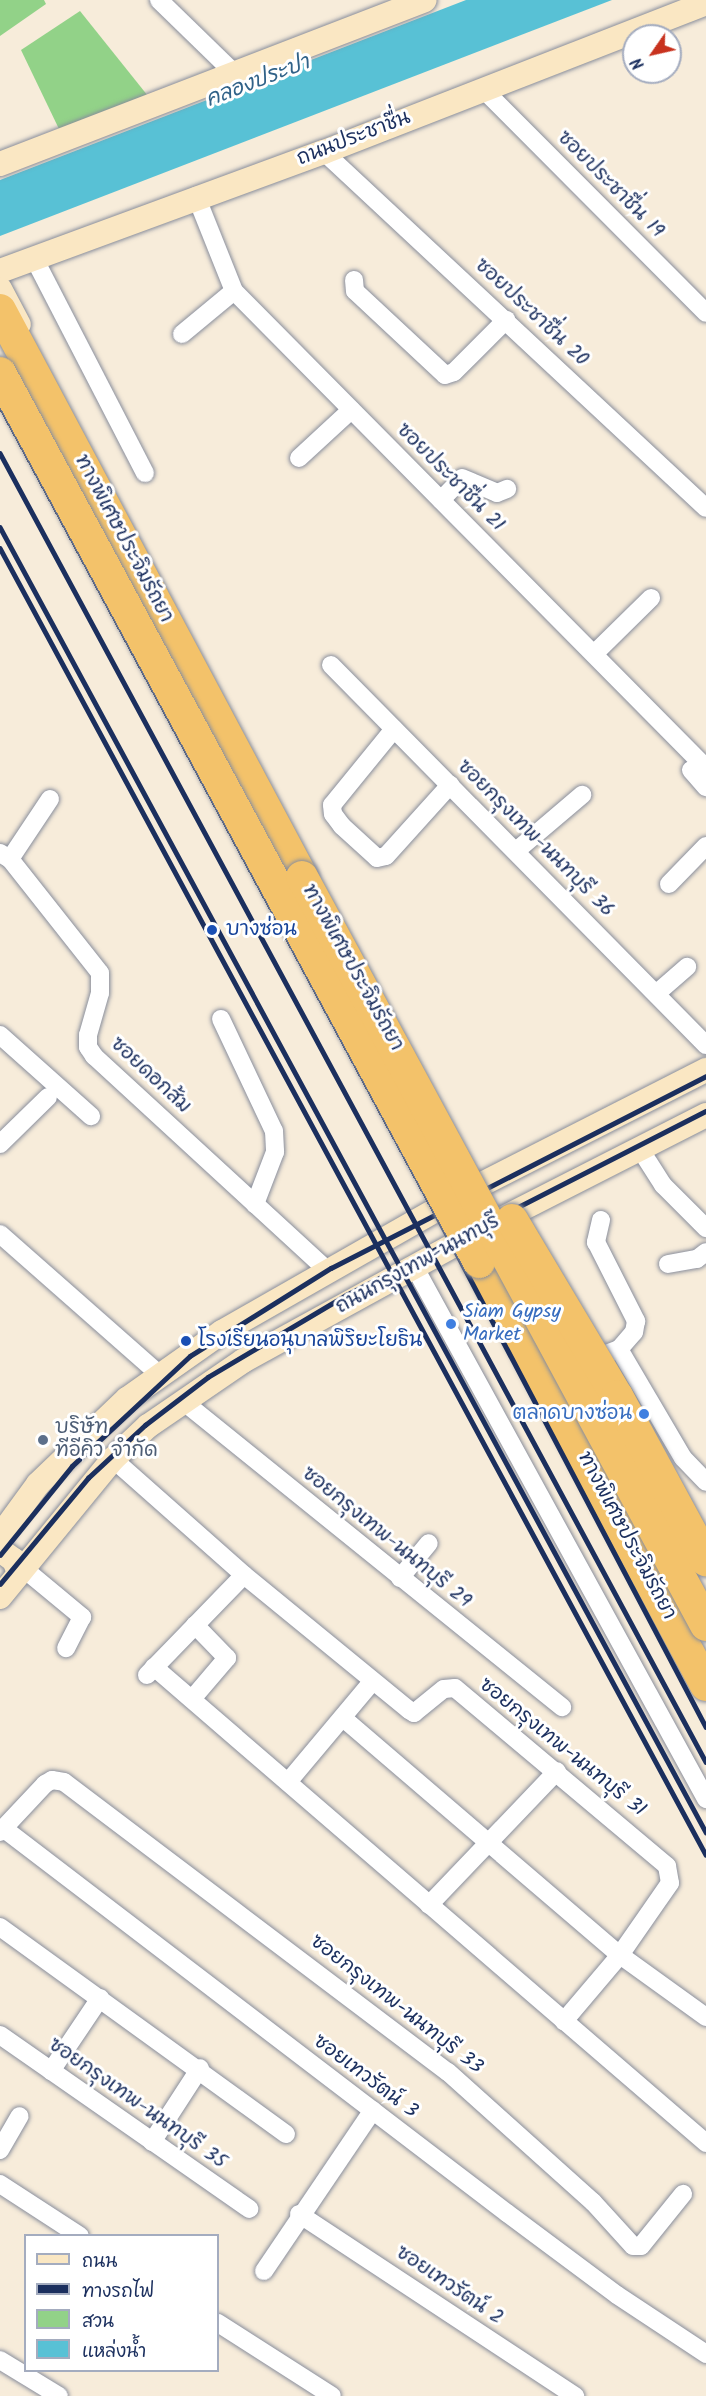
<!DOCTYPE html>
<html>
<head>
<meta charset="utf-8">
<style>
  body { margin:0 }
  #map { position:relative; width:706px; height:2396px; overflow:hidden; background:#f7ecda; font-family:Kalam,"Playpen Sans Thai",sans-serif }
  div>[style] { position:absolute }
  .green>* { inset:0; background:#92d288 }
  .water>* { inset:0; background:#58c1d5 }
  .roads { filter:drop-shadow(0 0 2px #898e9c) drop-shadow(0 0 2px #898e9c) }
  .street>* { height:18px; margin:-9px; padding:0 9px; transform-origin:9px; border-radius:9px; background:#fff }
  .secondary>* { height:24px; margin:-12px; padding:0 12px; transform-origin:12px; border-radius:12px; background:#fae7c3 }
  .highway>* { height:32px; margin:-16px; padding:0 16px; transform-origin:16px; border-radius:16px; background:#f3c26a }
  .rail>* { height:4.5px; margin:-2.25px; padding:0 2.25px; transform-origin:2.25px; border-radius:2.25px; background:#1b2f5e }
  .bridges { filter:drop-shadow(0 0 2px #898e9c) drop-shadow(0 0 2px #898e9c) }
  .highway-bridge>* { height:32px; margin:-16px; padding:0 16px; transform-origin:16px; border-radius:16px; background:#f3c26a }
  .dots>* { width:16px; height:16px; translate:-50% -50%; box-sizing:border-box; border:3px solid #fff; border-radius:50% }
  span { translate:-50% -50%; white-space:nowrap; text-align:center; line-height:1.15; -webkit-text-stroke:6px #fff; paint-order:stroke }
  .street-label { font-size:20px; color:#1b2f5e }
  .transit-label { font-size:20px; color:#164399 }
  .left { translate:0 -50%; text-align:left }
  .shop-label { font-size:20px; color:#366cbe }
  .right { translate:-100% -50%; text-align:right }
  .service-label { font-size:20px; color:#4e5e75 }
  .water-label { font-size:21px; color:#306288; font-style:italic }
  .legend { position:absolute; left:24px; top:2234px; width:195px; height:138px; box-sizing:border-box; background:#fff; border:2px solid #a4acbf; margin:0; padding:8px 10px; list-style:none; font-size:18px; color:#1b2f5e }
  .legend li { display:flex; align-items:center; gap:12px; height:30px }
  .legend b { width:30px; border:2px solid #a4acbf }
  .north { position:absolute; left:622px; top:24px; width:60px; height:60px; box-sizing:border-box; background:#fff; border:2px solid #a4acbf; border-radius:50%; rotate:236deg; font-size:16px; font-weight:700; line-height:24px; text-align:center; color:#1b2f5e }
  .north::after { content:''; display:block; margin:auto; width:21px; height:27px; background:#c8321e; clip-path:polygon(50% 0,100% 100%,50% 72%,0 100%) }
</style>
</head>
<body>
<div id="map">
  <div class="green">
    <i style="clip-path:polygon(0 0,44px 0,46px 4px,0 36px)"></i>
    <i style="clip-path:polygon(80px 11px,152px 101px,59px 129px,21px 50px)"></i>
  </div>
  <div class="water">
    <i style="clip-path:polygon(466px 0,612px 0,0 236px,0 180px)"></i>
  </div>
  <div class="roads">
    <div class="street">
      <i style="left:159px;top:0;width:105px;rotate:44.2deg"></i>
      <i style="left:483px;top:89px;width:316px;rotate:45.1deg"></i>
      <i style="left:324px;top:152px;width:522px;rotate:42.98deg"></i>
      <i style="left:196px;top:196px;width:102px;rotate:68.2deg"></i>
      <i style="left:234px;top:291px;width:671px;rotate:45.3deg"></i>
      <i style="left:34px;top:258px;width:242px;rotate:62.7deg"></i>
      <i style="left:354px;top:280px;width:11px;rotate:85deg"></i>
      <i style="left:355px;top:291px;width:123px;rotate:43deg"></i>
      <i style="left:445px;top:375px;width:9px;rotate:-18deg"></i>
      <i style="left:454px;top:372px;width:74px;rotate:-45deg"></i>
      <i style="left:182px;top:334px;width:67px;rotate:-39.6deg"></i>
      <i style="left:299px;top:458px;width:71px;rotate:-42.7deg"></i>
      <i style="left:441px;top:500px;width:30px;rotate:-46deg"></i>
      <i style="left:462px;top:478px;width:38px;rotate:23deg"></i>
      <i style="left:497px;top:493px;width:11px;rotate:-22deg"></i>
      <i style="left:594px;top:654px;width:80px;rotate:-44.5deg"></i>
      <i style="left:331px;top:665px;width:534px;rotate:45.38deg"></i>
      <i style="left:394px;top:729px;width:98px;rotate:129.2deg"></i>
      <i style="left:332px;top:805px;width:9px;rotate:84deg"></i>
      <i style="left:333px;top:814px;width:15px;rotate:53deg"></i>
      <i style="left:342px;top:826px;width:47px;rotate:42.4deg"></i>
      <i style="left:377px;top:858px;width:9px;rotate:-13deg"></i>
      <i style="left:386px;top:856px;width:96px;rotate:-48deg"></i>
      <i style="left:691px;top:770px;width:23px;rotate:49deg"></i>
      <i style="left:516px;top:851px;width:87px;rotate:-40.3deg"></i>
      <i style="left:0;top:853px;width:12px;rotate:31deg"></i>
      <i style="left:10px;top:859px;width:145px;rotate:51.7deg"></i>
      <i style="left:100px;top:973px;width:20px;rotate:90deg"></i>
      <i style="left:100px;top:993px;width:44px;rotate:105.9deg"></i>
      <i style="left:88px;top:1035px;width:12px;rotate:90deg"></i>
      <i style="left:88px;top:1047px;width:11px;rotate:56deg"></i>
      <i style="left:94px;top:1056px;width:318px;rotate:42.6deg"></i>
      <i style="left:10px;top:859px;width:72px;rotate:-56.3deg"></i>
      <i style="left:669px;top:884px;width:53px;rotate:-45.8deg"></i>
      <i style="left:657px;top:993px;width:40px;rotate:-41deg"></i>
      <i style="left:221px;top:1019px;width:124px;rotate:64.7deg"></i>
      <i style="left:274px;top:1131px;width:21px;rotate:87deg"></i>
      <i style="left:275px;top:1152px;width:56px;rotate:111deg"></i>
      <i style="left:0;top:1035px;width:122px;rotate:41.7deg"></i>
      <i style="left:0;top:1144px;width:67px;rotate:-44.4deg"></i>
      <i style="left:640px;top:1149px;width:43px;rotate:57.4deg"></i>
      <i style="left:663px;top:1185px;width:61px;rotate:45deg"></i>
      <i style="left:601px;top:1220px;width:23px;rotate:103deg"></i>
      <i style="left:596px;top:1242px;width:89px;rotate:63.1deg"></i>
      <i style="left:636px;top:1321px;width:11px;rotate:100deg"></i>
      <i style="left:634px;top:1332px;width:23px;rotate:131deg"></i>
      <i style="left:0;top:1234px;width:213px;rotate:41.4deg"></i>
      <i style="left:668px;top:1264px;width:29px;rotate:-10deg"></i>
      <i style="left:697px;top:1259px;width:11px;rotate:-38deg"></i>
      <i style="left:414px;top:1266px;width:608px;rotate:61.28deg"></i>
      <i style="left:588px;top:1361px;width:33px;rotate:-21deg"></i>
      <i style="left:619px;top:1349px;width:126px;rotate:59.6deg"></i>
      <i style="left:683px;top:1458px;width:33px;rotate:46deg"></i>
      <i style="left:184px;top:1402px;width:486px;rotate:38.9deg"></i>
      <i style="left:113px;top:1459px;width:175px;rotate:41.5deg"></i>
      <i style="left:244px;top:1575px;width:213px;rotate:39.3deg"></i>
      <i style="left:409px;top:1710px;width:6px;rotate:31deg"></i>
      <i style="left:414px;top:1713px;width:38px;rotate:-39deg"></i>
      <i style="left:444px;top:1689px;width:11px;rotate:-5deg"></i>
      <i style="left:455px;top:1688px;width:277px;rotate:40deg"></i>
      <i style="left:667px;top:1866px;width:17px;rotate:80deg"></i>
      <i style="left:670px;top:1883px;width:88px;rotate:124.8deg"></i>
      <i style="left:620px;top:1955px;width:87px;rotate:130.3deg"></i>
      <i style="left:23px;top:1568px;width:77px;rotate:39.7deg"></i>
      <i style="left:82px;top:1617px;width:35px;rotate:117deg"></i>
      <i style="left:400px;top:1578px;width:45px;rotate:-50.4deg"></i>
      <i style="left:154px;top:1667px;width:729px;rotate:40.77deg"></i>
      <i style="left:147px;top:1675px;width:139px;rotate:-45.9deg"></i>
      <i style="left:192px;top:1699px;width:54px;rotate:-49.5deg"></i>
      <i style="left:227px;top:1658px;width:46px;rotate:-134.1deg"></i>
      <i style="left:343px;top:1718px;width:365px;rotate:40.6deg"></i>
      <i style="left:620px;top:1955px;width:106px;rotate:35.8deg"></i>
      <i style="left:288px;top:1782px;width:131px;rotate:-50deg"></i>
      <i style="left:3px;top:1828px;width:634px;rotate:37.38deg"></i>
      <i style="left:507px;top:2213px;width:137px;rotate:36.7deg"></i>
      <i style="left:617px;top:2295px;width:107px;rotate:33.5deg"></i>
      <i style="left:0;top:1832px;width:66px;rotate:-46.8deg"></i>
      <i style="left:45px;top:1784px;width:8px;rotate:-30deg"></i>
      <i style="left:52px;top:1780px;width:12px;rotate:9deg"></i>
      <i style="left:64px;top:1782px;width:481px;rotate:37.1deg"></i>
      <i style="left:448px;top:2072px;width:195px;rotate:41.9deg"></i>
      <i style="left:593px;top:2202px;width:59px;rotate:47.7deg"></i>
      <i style="left:633px;top:2246px;width:8px"></i>
      <i style="left:641px;top:2246px;width:67px;rotate:-51.1deg"></i>
      <i style="left:429px;top:1905px;width:185px;rotate:-46.3deg"></i>
      <i style="left:0;top:1927px;width:353px;rotate:35.9deg"></i>
      <i style="left:0;top:2035px;width:304px;rotate:34.9deg"></i>
      <i style="left:51px;top:2071px;width:88px;rotate:-56.1deg"></i>
      <i style="left:152px;top:2142px;width:88px;rotate:-57deg"></i>
      <i style="left:0;top:2150px;width:39px;rotate:-60deg"></i>
      <i style="left:0;top:2184px;width:95px;rotate:33deg"></i>
      <i style="left:299px;top:2214px;width:331px;rotate:33.4deg"></i>
      <i style="left:264px;top:2271px;width:194px;rotate:-55.9deg"></i>
      <i style="left:218px;top:2323px;width:135px;rotate:32.6deg"></i>
      <i style="left:0;top:2360px;width:69px;rotate:31.4deg"></i>
    </div>
    <div class="secondary">
      <i style="left:0;top:164px;width:455px;rotate:-21.1deg"></i>
      <i style="left:0;top:271px;width:345px;rotate:-20.2deg"></i>
      <i style="left:324px;top:152px;width:410px;rotate:-21.3deg"></i>
      <i style="left:0;top:289px;width:40px;rotate:62deg"></i>
      <i style="left:0;top:1536px;width:64px;rotate:-53.8deg"></i>
      <i style="left:38px;top:1484px;width:123px;rotate:-43.7deg"></i>
      <i style="left:127px;top:1399px;width:116px;rotate:-35.2deg"></i>
      <i style="left:222px;top:1332px;width:295px;rotate:-29.7deg"></i>
      <i style="left:478px;top:1186px;width:256px;rotate:-27deg"></i>
      <i style="left:0;top:1550px;width:17px;rotate:36deg"></i>
      <i style="left:14px;top:1560px;width:14px;rotate:69deg"></i>
      <i style="left:0;top:1597px;width:178px;rotate:-50.7deg"></i>
      <i style="left:113px;top:1459px;width:48px;rotate:-43.3deg"></i>
      <i style="left:148px;top:1426px;width:115px;rotate:-34.4deg"></i>
      <i style="left:243px;top:1361px;width:286px;rotate:-28.8deg"></i>
      <i style="left:494px;top:1223px;width:238px;rotate:-27deg"></i>
    </div>
    <div class="highway">
      <i style="left:0;top:310px;width:642px;rotate:61.96deg"></i>
      <i style="left:479px;top:1262px;width:480px;rotate:61.8deg"></i>
    </div>
  </div>
  <div class="rail">
    <i style="left:0;top:405px;width:915px;rotate:61.67deg"></i>
    <i style="left:434px;top:1210px;width:584px;rotate:62.25deg"></i>
    <i style="left:0;top:453px;width:1487px;rotate:61.66deg"></i>
    <i style="left:0;top:527px;width:1484px;rotate:61.59deg"></i>
    <i style="left:0;top:548px;width:1485px;rotate:61.62deg"></i>
    <i style="left:0;top:1555px;width:114px;rotate:-51deg"></i>
    <i style="left:72px;top:1466px;width:161px;rotate:-43deg"></i>
    <i style="left:190px;top:1356px;width:166px;rotate:-32deg"></i>
    <i style="left:331px;top:1268px;width:421px;rotate:-27.1deg"></i>
    <i style="left:0;top:1584px;width:138px;rotate:-50.3deg"></i>
    <i style="left:88px;top:1478px;width:78px;rotate:-42.9deg"></i>
    <i style="left:145px;top:1425px;width:79px;rotate:-37.3deg"></i>
    <i style="left:208px;top:1377px;width:161px;rotate:-30.7deg"></i>
    <i style="left:346px;top:1295px;width:404px;rotate:-27.1deg"></i>
  </div>
  <div class="bridges">
    <div class="highway-bridge">
      <i style="left:0;top:373px;width:1010px;rotate:61.68deg"></i>
      <i style="left:302px;top:877px;width:850px;rotate:61.63deg"></i>
      <i style="left:512px;top:1220px;width:205px;rotate:59.2deg"></i>
      <i style="left:617px;top:1396px;width:187px;rotate:61.5deg"></i>
    </div>
  </div>
  <div class="dots">
    <i style="left:212px;top:930px;background:#1a4fb4"></i>
    <i style="left:451px;top:1324px;background:#3f7fe0"></i>
    <i style="left:186px;top:1341px;background:#1a4fb4"></i>
    <i style="left:644px;top:1414px;background:#3f7fe0"></i>
    <i style="left:43px;top:1440px;background:#5c6f8a"></i>
  </div>
  <div class="street-label">
    <span style="left:354px;top:139px;rotate:-21deg">ถนนประชาชื่น</span>
    <span style="left:610px;top:185px;rotate:45deg">ซอยประชาชื่น 19</span>
    <span style="left:531px;top:313px;rotate:43deg">ซอยประชาชื่น 20</span>
    <span style="left:450px;top:478px;rotate:45deg">ซอยประชาชื่น 21</span>
    <span style="left:123px;top:539px;rotate:62deg">ทางพิเศษประจิมรัถยา</span>
    <span style="left:535px;top:839px;rotate:45deg">ซอยกรุงเทพ-นนทบุรี 36</span>
    <span style="left:352px;top:968px;rotate:61deg">ทางพิเศษประจิมรัถยา</span>
    <span style="left:150px;top:1076px;rotate:43deg">ซอยดอกส้ม</span>
    <span style="left:418px;top:1265px;rotate:-29deg">ถนนกรุงเทพ-นนทบุรี</span>
    <span style="left:626px;top:1536px;rotate:62deg">ทางพิเศษประจิมรัถยา</span>
    <span style="left:386px;top:1538px;rotate:39deg">ซอยกรุงเทพ-นนทบุรี 29</span>
    <span style="left:562px;top:1748px;rotate:39deg">ซอยกรุงเทพ-นนทบุรี 31</span>
    <span style="left:396px;top:2005px;rotate:38deg">ซอยกรุงเทพ-นนทบุรี 33</span>
    <span style="left:365px;top:2077px;rotate:37deg">ซอยเทวรัตน์ 3</span>
    <span style="left:137px;top:2104px;rotate:35deg">ซอยกรุงเทพ-นนทบุรี 35</span>
    <span style="left:449px;top:2286px;rotate:34deg">ซอยเทวรัตน์ 2</span>
  </div>
  <div class="transit-label">
    <span class="left" style="left:226px;top:930px">บางซ่อน</span>
    <span class="left" style="left:198px;top:1341px">โรงเรียนอนุบาลพิริยะโยธิน</span>
  </div>
  <div class="shop-label">
    <span class="left" style="left:463px;top:1324px">Siam Gypsy<br>Market</span>
    <span class="right" style="left:632px;top:1414px">ตลาดบางซ่อน</span>
  </div>
  <div class="service-label">
    <span class="left" style="left:55px;top:1440px">บริษัท<br>ทีอีคิว จำกัด</span>
  </div>
  <div class="water-label">
    <span style="left:258px;top:82px;rotate:-21deg">คลองประปา</span>
  </div>
  <ul class="legend">
  <li><b style="height:8px;background:#fae7c3"></b>ถนน</li>
  <li><b style="height:8px;background:#1b2f5e"></b>ทางรถไฟ</li>
  <li><b style="height:16px;background:#92d288"></b>สวน</li>
  <li><b style="height:16px;background:#58c1d5"></b>แหล่งน้ำ</li>
  </ul>
  <div class="north">N</div>
</div>
</body>
</html>
